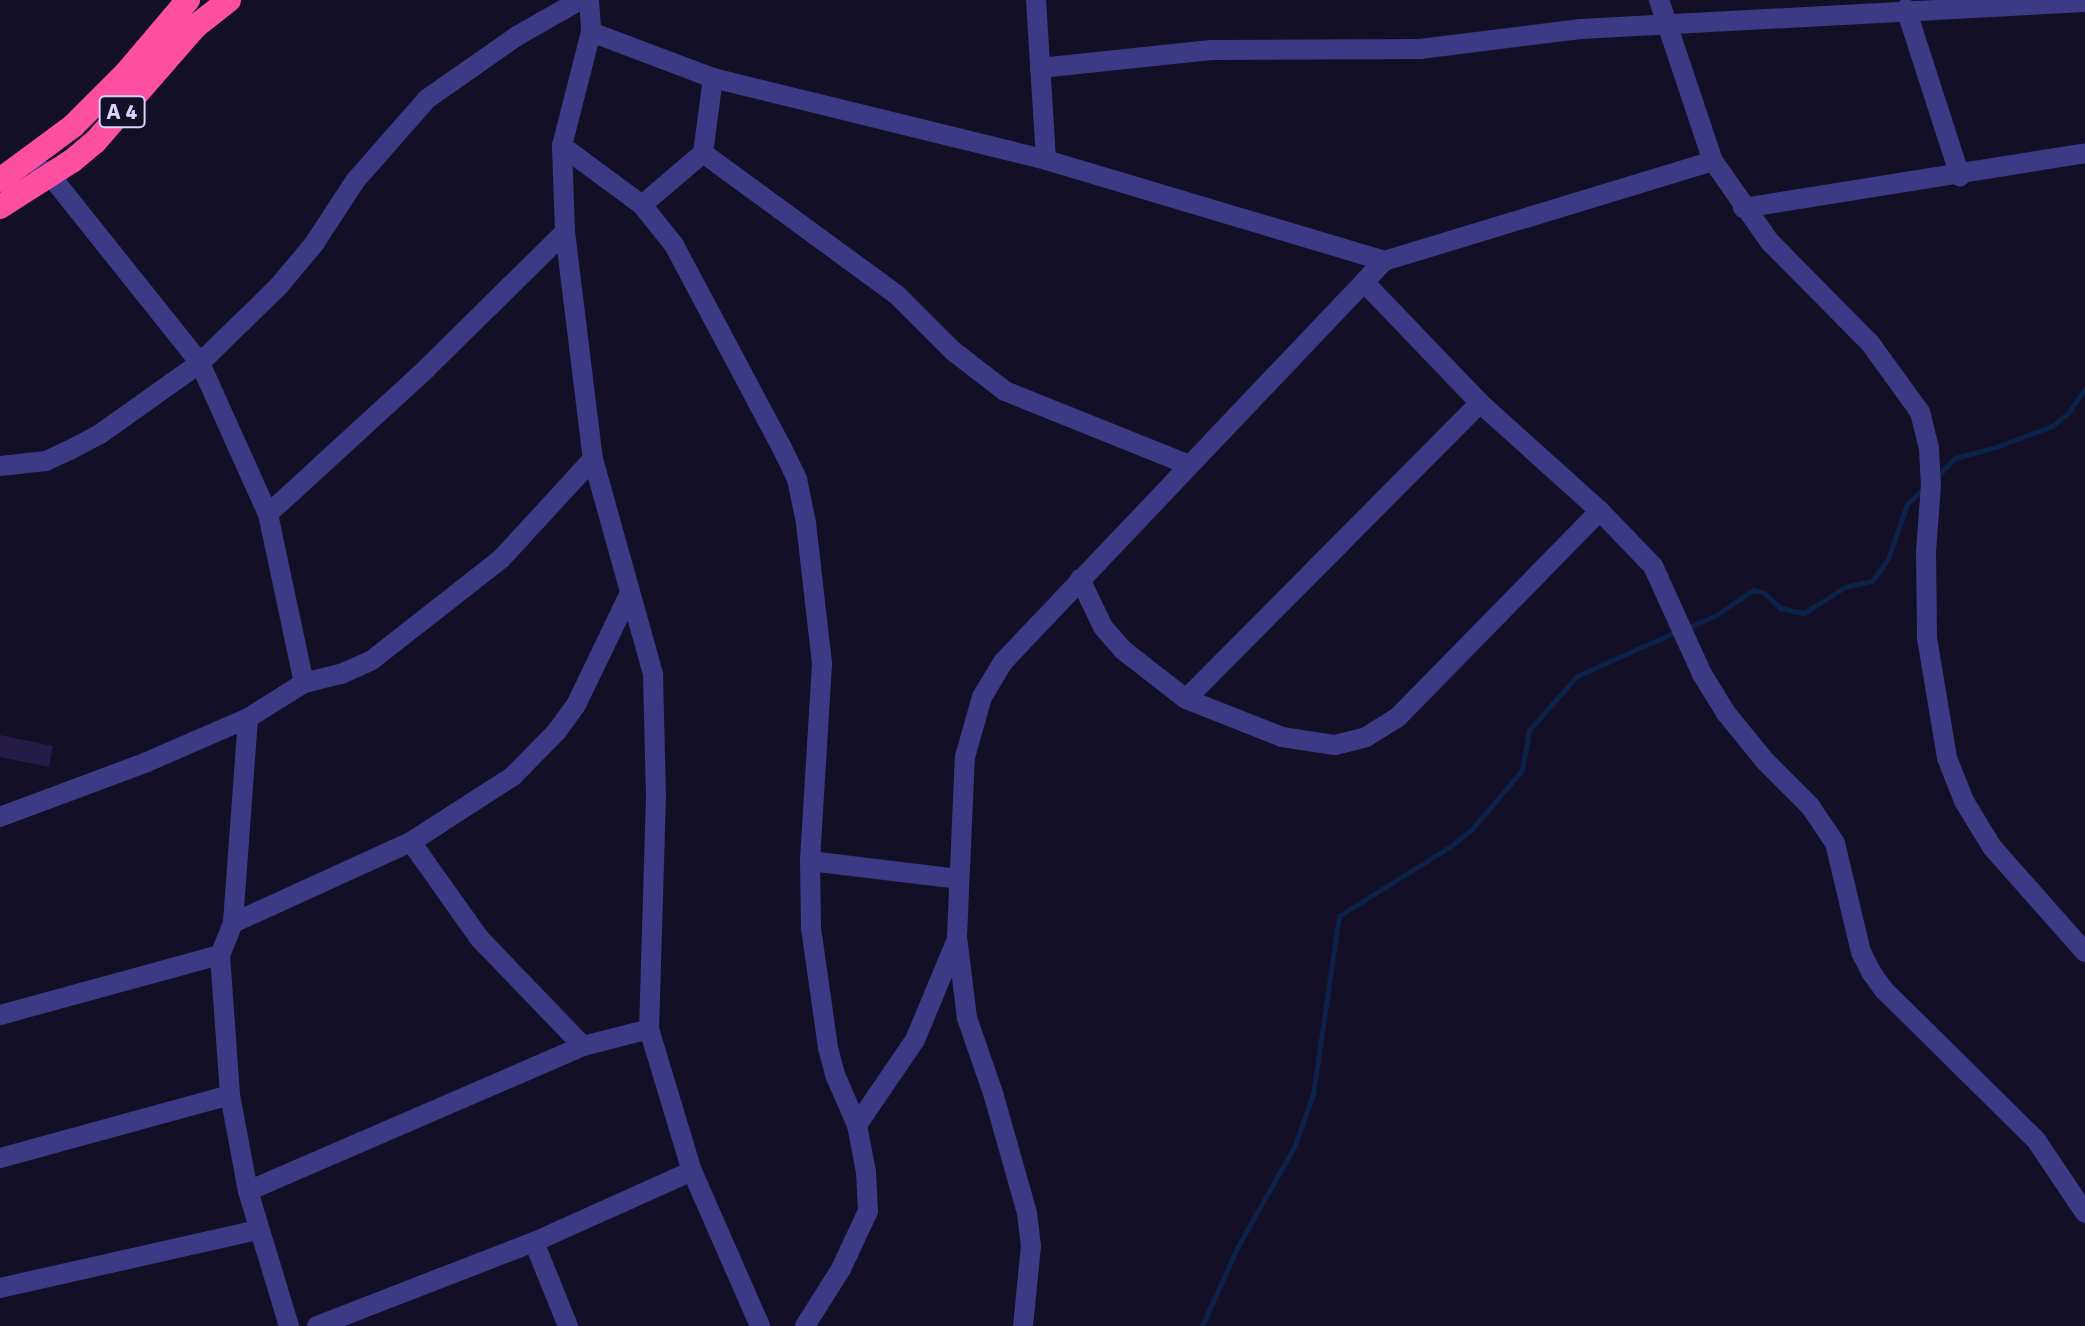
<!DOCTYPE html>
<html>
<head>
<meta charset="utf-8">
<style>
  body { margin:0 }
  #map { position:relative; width:2085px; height:1326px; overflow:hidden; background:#130f26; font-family:Signika,sans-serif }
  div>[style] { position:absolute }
  .stream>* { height:5px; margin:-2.5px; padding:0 2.5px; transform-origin:2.5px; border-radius:2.5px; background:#0c2248 }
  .building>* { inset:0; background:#241b47 }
  .minor>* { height:20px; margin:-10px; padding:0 10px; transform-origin:10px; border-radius:10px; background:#3d3a85 }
  .highway>* { height:24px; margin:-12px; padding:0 12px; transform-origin:12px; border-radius:12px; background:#ff4fa3 }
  span { translate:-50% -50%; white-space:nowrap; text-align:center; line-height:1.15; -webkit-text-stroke:7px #130f26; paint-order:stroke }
  .shield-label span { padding:2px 6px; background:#130f26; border:2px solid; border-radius:6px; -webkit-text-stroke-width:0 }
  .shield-label { font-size:22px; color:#d9d4ff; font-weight:700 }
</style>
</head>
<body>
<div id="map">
  <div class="stream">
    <i style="left:1937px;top:477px;width:26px;rotate:-47deg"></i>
    <i style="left:1955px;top:458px;width:42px;rotate:-15deg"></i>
    <i style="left:1996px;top:447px;width:60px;rotate:-20.6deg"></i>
    <i style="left:2052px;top:426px;width:21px;rotate:-39deg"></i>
    <i style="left:2068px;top:413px;width:29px;rotate:-55deg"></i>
    <i style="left:1685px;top:629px;width:34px;rotate:-24deg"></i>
    <i style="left:1716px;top:615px;width:45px;rotate:-34deg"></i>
    <i style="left:1753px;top:590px;width:10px;rotate:11deg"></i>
    <i style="left:1763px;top:592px;width:23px;rotate:43deg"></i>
    <i style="left:1780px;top:608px;width:25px;rotate:12deg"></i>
    <i style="left:1804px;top:613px;width:49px;rotate:-32.4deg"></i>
    <i style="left:1845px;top:587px;width:28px;rotate:-13deg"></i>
    <i style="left:1872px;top:581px;width:27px;rotate:-54deg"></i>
    <i style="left:1888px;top:559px;width:58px;rotate:-70.9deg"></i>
    <i style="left:1907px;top:504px;width:26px;rotate:-43deg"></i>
    <i style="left:1202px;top:1326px;width:85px;rotate:-65.8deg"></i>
    <i style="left:1237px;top:1248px;width:118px;rotate:-60.6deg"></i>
    <i style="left:1295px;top:1145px;width:54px;rotate:-70.6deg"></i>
    <i style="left:1313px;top:1094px;width:180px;rotate:-81.7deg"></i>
    <i style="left:1339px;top:916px;width:132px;rotate:-32deg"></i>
    <i style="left:1451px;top:846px;width:27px;rotate:-39deg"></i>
    <i style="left:1472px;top:829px;width:77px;rotate:-49.7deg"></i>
    <i style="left:1522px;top:770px;width:41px;rotate:-80.1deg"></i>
    <i style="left:1529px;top:730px;width:72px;rotate:-48.4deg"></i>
    <i style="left:1577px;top:676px;width:108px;rotate:-24deg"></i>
  </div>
  <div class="building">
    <i style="clip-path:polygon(0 735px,53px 746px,49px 767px,0 757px)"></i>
  </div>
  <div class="minor">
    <i style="left:589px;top:0;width:32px;rotate:86deg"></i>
    <i style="left:591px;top:32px;width:118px;rotate:104.3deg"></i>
    <i style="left:562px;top:146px;width:86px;rotate:88deg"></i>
    <i style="left:565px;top:232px;width:229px;rotate:83deg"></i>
    <i style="left:593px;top:459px;width:223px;rotate:74.4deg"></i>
    <i style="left:653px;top:674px;width:122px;rotate:88.6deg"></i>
    <i style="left:656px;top:796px;width:233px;rotate:91.7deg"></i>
    <i style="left:649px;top:1029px;width:148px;rotate:73.2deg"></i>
    <i style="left:692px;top:1171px;width:169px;rotate:66.3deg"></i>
    <i style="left:1036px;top:0;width:160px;rotate:86.4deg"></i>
    <i style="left:1659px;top:0;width:170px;rotate:71.5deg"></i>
    <i style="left:1713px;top:161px;width:99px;rotate:54.9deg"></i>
    <i style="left:1770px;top:242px;width:142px;rotate:45.3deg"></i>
    <i style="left:1870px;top:343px;width:85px;rotate:54.1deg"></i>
    <i style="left:1920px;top:412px;width:38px;rotate:76deg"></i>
    <i style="left:1929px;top:449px;width:36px;rotate:87deg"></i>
    <i style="left:1931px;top:485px;width:67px;rotate:94.3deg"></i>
    <i style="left:1926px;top:552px;width:86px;rotate:89.3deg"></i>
    <i style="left:1927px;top:638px;width:122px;rotate:80.5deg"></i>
    <i style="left:1947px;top:758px;width:46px;rotate:68.4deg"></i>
    <i style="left:1964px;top:801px;width:54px;rotate:58.7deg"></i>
    <i style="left:1992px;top:847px;width:140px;rotate:48.5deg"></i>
    <i style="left:1906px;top:9px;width:176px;rotate:72.1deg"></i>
    <i style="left:591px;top:32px;width:130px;rotate:20.7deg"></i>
    <i style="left:713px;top:78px;width:343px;rotate:13.8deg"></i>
    <i style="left:1046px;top:160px;width:353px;rotate:16.6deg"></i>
    <i style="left:1040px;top:68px;width:172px;rotate:-6deg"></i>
    <i style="left:1211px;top:50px;width:209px;rotate:-0.3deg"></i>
    <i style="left:1420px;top:49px;width:162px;rotate:-7.1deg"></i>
    <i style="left:1581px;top:29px;width:505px;rotate:-3.07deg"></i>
    <i style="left:562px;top:146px;width:99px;rotate:36.4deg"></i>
    <i style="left:642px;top:205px;width:51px;rotate:51.3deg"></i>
    <i style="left:674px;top:245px;width:225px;rotate:62deg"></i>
    <i style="left:780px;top:444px;width:39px;rotate:64deg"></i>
    <i style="left:797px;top:479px;width:45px;rotate:78.4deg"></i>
    <i style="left:806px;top:523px;width:142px;rotate:83.5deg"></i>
    <i style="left:822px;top:664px;width:197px;rotate:93.5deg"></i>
    <i style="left:810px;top:861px;width:67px;rotate:89.1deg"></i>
    <i style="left:811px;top:928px;width:121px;rotate:81.9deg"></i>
    <i style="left:828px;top:1048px;width:30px;rotate:75deg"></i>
    <i style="left:836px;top:1077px;width:52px;rotate:66.4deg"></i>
    <i style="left:857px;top:1125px;width:48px;rotate:79.2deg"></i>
    <i style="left:866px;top:1172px;width:39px;rotate:87deg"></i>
    <i style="left:868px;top:1211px;width:64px;rotate:115deg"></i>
    <i style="left:841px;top:1269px;width:67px;rotate:122.3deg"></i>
    <i style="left:703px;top:153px;width:239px;rotate:36.2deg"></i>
    <i style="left:896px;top:294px;width:81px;rotate:45deg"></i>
    <i style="left:953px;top:351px;width:66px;rotate:37.6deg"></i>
    <i style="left:1005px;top:391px;width:198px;rotate:21.9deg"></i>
    <i style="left:39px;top:168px;width:13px;rotate:32deg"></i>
    <i style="left:50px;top:175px;width:241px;rotate:51.4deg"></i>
    <i style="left:200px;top:363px;width:166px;rotate:65.8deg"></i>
    <i style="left:268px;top:514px;width:173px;rotate:78deg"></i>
    <i style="left:642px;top:205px;width:80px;rotate:-40.4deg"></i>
    <i style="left:703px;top:153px;width:76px;rotate:-82.4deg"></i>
    <i style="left:1743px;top:208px;width:346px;rotate:-9.1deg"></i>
    <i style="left:1364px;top:282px;width:168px;rotate:46.2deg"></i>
    <i style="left:1480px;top:403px;width:161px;rotate:42deg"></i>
    <i style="left:1600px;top:511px;width:76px;rotate:46.1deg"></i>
    <i style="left:1653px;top:566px;width:119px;rotate:65.6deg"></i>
    <i style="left:1702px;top:674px;width:46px;rotate:58.4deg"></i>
    <i style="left:1726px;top:713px;width:62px;rotate:50.9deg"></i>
    <i style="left:1765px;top:761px;width:64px;rotate:45deg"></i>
    <i style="left:1810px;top:806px;width:45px;rotate:56deg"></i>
    <i style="left:1835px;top:843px;width:112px;rotate:76.6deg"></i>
    <i style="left:1861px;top:952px;width:22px;rotate:63deg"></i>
    <i style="left:1871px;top:972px;width:22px;rotate:54deg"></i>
    <i style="left:1884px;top:990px;width:214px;rotate:44.6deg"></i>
    <i style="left:2036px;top:1140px;width:88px;rotate:56.1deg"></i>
    <i style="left:0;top:466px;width:46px;rotate:-6.2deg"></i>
    <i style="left:46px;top:461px;width:26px;rotate:-25deg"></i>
    <i style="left:70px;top:450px;width:34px;rotate:-28deg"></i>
    <i style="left:100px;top:434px;width:123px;rotate:-35.4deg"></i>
    <i style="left:200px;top:363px;width:109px;rotate:-44.3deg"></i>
    <i style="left:278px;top:287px;width:56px;rotate:-50.1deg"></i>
    <i style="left:314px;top:244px;width:75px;rotate:-56.9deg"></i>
    <i style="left:355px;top:181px;width:109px;rotate:-48.7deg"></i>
    <i style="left:427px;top:99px;width:110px;rotate:-35deg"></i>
    <i style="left:517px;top:36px;width:73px;rotate:-29.7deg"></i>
    <i style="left:268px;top:514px;width:214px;rotate:-42.5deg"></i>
    <i style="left:426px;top:369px;width:195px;rotate:-44.6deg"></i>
    <i style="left:1080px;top:579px;width:53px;rotate:64.4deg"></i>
    <i style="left:1103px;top:627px;width:30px;rotate:49deg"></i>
    <i style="left:1123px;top:650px;width:80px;rotate:37.9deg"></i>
    <i style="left:1186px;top:699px;width:103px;rotate:21.6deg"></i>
    <i style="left:1282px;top:737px;width:54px;rotate:8.6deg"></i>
    <i style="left:1335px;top:745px;width:32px;rotate:-14deg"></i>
    <i style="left:1366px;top:737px;width:36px;rotate:-32deg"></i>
    <i style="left:1397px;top:718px;width:290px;rotate:-45.6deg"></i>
    <i style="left:1186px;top:699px;width:417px;rotate:-45.2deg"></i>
    <i style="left:248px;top:718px;width:206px;rotate:94.2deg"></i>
    <i style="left:233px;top:923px;width:35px;rotate:112deg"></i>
    <i style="left:220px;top:955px;width:140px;rotate:85.9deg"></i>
    <i style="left:230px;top:1095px;width:98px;rotate:79.4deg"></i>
    <i style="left:248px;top:1191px;width:141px;rotate:73.1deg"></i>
    <i style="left:0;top:817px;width:157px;rotate:-20.5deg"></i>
    <i style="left:147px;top:762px;width:110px;rotate:-23.5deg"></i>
    <i style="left:248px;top:718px;width:66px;rotate:-32deg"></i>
    <i style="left:304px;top:683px;width:38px;rotate:-14deg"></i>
    <i style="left:341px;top:674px;width:34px;rotate:-24deg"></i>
    <i style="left:372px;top:660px;width:164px;rotate:-38.1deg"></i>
    <i style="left:501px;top:559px;width:136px;rotate:-47.4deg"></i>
    <i style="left:411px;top:842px;width:119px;rotate:54.6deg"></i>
    <i style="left:480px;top:939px;width:149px;rotate:46.1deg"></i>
    <i style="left:810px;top:861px;width:149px;rotate:6.9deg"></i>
    <i style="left:233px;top:923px;width:196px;rotate:-24.5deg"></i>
    <i style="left:411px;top:842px;width:121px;rotate:-32.9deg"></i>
    <i style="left:513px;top:776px;width:63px;rotate:-45.6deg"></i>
    <i style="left:557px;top:731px;width:32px;rotate:-54deg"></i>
    <i style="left:576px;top:705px;width:122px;rotate:-64.3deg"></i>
    <i style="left:0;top:1015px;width:228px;rotate:-15.3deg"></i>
    <i style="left:857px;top:1125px;width:103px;rotate:-55.7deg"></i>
    <i style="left:915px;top:1040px;width:104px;rotate:-67.4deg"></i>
    <i style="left:0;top:1158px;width:238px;rotate:-15.3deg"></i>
    <i style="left:248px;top:1191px;width:365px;rotate:-23.4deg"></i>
    <i style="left:583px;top:1046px;width:68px;rotate:-14.4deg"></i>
    <i style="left:534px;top:1242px;width:91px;rotate:68deg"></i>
    <i style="left:0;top:1288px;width:264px;rotate:-12.7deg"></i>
    <i style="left:317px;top:1326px;width:233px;rotate:-21.2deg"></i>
    <i style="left:534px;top:1242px;width:173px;rotate:-24.2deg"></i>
    <i style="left:1023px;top:1326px;width:80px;rotate:-84.3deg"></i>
    <i style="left:1031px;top:1246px;width:33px;rotate:-97deg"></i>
    <i style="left:1027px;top:1213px;width:122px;rotate:-105.8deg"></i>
    <i style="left:994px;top:1096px;width:83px;rotate:-109.1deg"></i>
    <i style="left:967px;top:1018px;width:82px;rotate:-97deg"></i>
    <i style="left:957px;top:937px;width:180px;rotate:-87.5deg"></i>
    <i style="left:965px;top:757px;width:62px;rotate:-74.2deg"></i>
    <i style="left:982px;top:697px;width:41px;rotate:-59deg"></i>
    <i style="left:1003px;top:662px;width:553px;rotate:-46.47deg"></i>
    <i style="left:1384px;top:261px;width:344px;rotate:-16.9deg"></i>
  </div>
  <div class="highway">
    <i style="left:0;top:180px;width:91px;rotate:-36.5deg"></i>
    <i style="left:73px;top:126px;width:75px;rotate:-45deg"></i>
    <i style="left:126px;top:73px;width:96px;rotate:-49.7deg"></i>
    <i style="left:0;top:207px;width:85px;rotate:-32.6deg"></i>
    <i style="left:72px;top:161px;width:30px;rotate:-40deg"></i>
    <i style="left:95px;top:142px;width:154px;rotate:-49deg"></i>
    <i style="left:196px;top:26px;width:42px;rotate:-38.2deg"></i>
  </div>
  <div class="shield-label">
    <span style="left:122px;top:112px">A 4</span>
  </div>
</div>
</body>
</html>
